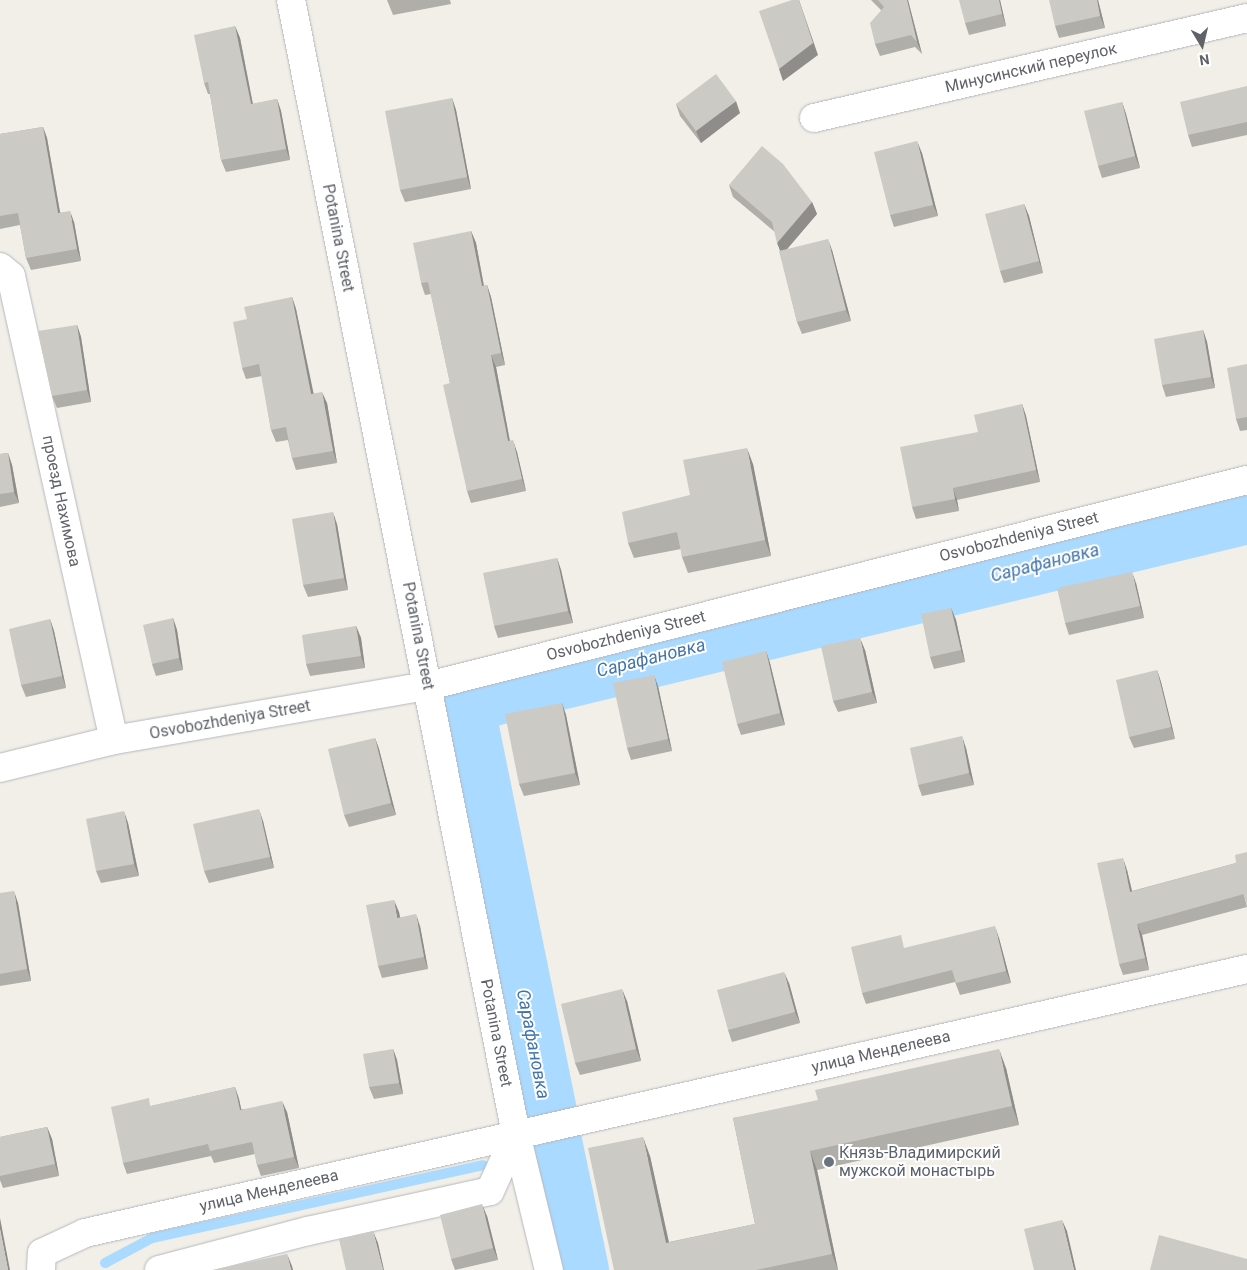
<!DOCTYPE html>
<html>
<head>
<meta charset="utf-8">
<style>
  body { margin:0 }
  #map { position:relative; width:1247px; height:1270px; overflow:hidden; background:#f1efe8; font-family:Roboto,sans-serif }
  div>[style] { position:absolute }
  .stream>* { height:10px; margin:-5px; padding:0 5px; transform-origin:5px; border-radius:5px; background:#aadaff }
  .river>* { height:59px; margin:-29.5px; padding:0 29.5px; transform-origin:29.5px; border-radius:29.5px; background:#aadaff }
  .roads { filter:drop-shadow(0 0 1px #b5b8bc) drop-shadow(0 0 1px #b5b8bc) }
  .minor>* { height:28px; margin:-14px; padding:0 14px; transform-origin:14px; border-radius:14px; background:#fff }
  .wall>* { inset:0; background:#afaea9 }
  .shaded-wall>* { inset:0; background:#8f8d8a }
  .building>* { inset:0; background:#cccac5 }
  .dots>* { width:14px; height:14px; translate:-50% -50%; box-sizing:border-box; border:2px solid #fff; border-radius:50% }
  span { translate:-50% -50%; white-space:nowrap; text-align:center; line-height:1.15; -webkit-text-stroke:4px #fff; paint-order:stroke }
  .street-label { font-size:16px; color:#5f6368 }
  .worship-label { font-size:16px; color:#5b616d }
  .left { translate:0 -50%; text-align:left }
  .water-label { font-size:18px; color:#4174aa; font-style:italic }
  .north { position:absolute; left:1177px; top:20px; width:50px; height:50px; -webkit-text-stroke:4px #fff; paint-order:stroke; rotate:171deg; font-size:14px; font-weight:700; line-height:20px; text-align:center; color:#5f6368 }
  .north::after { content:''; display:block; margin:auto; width:18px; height:22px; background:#5f6368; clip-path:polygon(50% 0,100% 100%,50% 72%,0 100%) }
</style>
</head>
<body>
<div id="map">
  <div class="stream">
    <i style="left:105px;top:1263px;width:53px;rotate:-28deg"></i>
    <i style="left:152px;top:1238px;width:339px;rotate:-12.4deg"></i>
  </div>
  <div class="river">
    <i style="left:548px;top:1116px;width:421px;rotate:-101.5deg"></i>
    <i style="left:464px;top:703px;width:805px;rotate:-13.57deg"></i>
    <i style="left:551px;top:1136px;width:137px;rotate:78.2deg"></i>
  </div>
  <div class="roads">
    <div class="minor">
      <i style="left:291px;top:0;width:1156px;rotate:78.78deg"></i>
      <i style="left:516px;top:1134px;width:140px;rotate:76.4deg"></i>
      <i style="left:814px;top:118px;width:444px;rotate:-13deg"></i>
      <i style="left:0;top:267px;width:14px;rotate:39deg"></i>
      <i style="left:11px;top:276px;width:475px;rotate:77.5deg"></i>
      <i style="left:0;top:768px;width:117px;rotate:-13.8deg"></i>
      <i style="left:114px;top:740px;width:319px;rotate:-9.8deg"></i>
      <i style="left:428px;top:686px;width:845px;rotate:-14.12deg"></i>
      <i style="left:41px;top:1270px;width:17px;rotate:-87deg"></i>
      <i style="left:42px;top:1253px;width:47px;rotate:-24.9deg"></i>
      <i style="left:85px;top:1233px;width:1192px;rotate:-12.8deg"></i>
      <i style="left:159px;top:1270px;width:154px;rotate:-14.7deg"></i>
      <i style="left:308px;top:1231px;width:186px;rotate:-12.4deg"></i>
      <i style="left:490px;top:1191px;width:63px;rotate:-65.5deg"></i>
    </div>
  </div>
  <div class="wall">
    <i style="clip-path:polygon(387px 0,450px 0,451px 4px,393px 15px)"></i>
    <i style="clip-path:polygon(871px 0,908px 0,922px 54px,915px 47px,880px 56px,875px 44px,881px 10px)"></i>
    <i style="clip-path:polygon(1000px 0,1006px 26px,969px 35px,965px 23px)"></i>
    <i style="clip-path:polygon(1098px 0,1105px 28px,1059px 38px,1055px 26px)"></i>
    <i style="clip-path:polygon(235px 26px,240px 38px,253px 104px,277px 99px,281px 111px,290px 160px,226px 172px,221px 160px,210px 94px,208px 94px,204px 83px)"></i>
    <i style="clip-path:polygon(1247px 86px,1247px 135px,1192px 147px,1188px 135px)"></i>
    <i style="clip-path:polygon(452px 98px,456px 110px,471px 189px,405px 202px,400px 190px)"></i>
    <i style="clip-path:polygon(1122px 102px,1126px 114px,1140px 168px,1102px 178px,1098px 166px)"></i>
    <i style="clip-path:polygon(676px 104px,740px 113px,701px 143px,680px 116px)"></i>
    <i style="clip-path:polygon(43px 127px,47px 138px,60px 212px,74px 222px,81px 261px,31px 270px,26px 258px,20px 225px,0 229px,0 134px)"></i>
    <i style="clip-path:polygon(922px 153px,938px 216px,894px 227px,890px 215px)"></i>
    <i style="clip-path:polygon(729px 185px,812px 202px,817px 214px,787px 249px,832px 250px,851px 321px,802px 334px,797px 322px,780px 251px,775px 232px,733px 197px)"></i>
    <i style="clip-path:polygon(1024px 204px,1029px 216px,1043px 273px,1004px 283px,1000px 271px)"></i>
    <i style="clip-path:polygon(471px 231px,476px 243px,484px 286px,487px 285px,491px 297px,505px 365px,496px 367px,510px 441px,517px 452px,526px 491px,471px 503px,467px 491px,450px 383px,431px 294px,425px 295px,421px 283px)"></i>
    <i style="clip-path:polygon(292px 297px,296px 309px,313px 393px,327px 403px,337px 463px,296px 470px,292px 458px,288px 440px,276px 442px,271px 430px,262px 376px,246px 379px,242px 368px,247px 319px)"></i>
    <i style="clip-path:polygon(77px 325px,81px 337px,91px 402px,57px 408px,52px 396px)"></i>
    <i style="clip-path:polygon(1203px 330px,1207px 342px,1215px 388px,1166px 397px,1162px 385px)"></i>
    <i style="clip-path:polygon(1247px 364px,1247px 430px,1240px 431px,1236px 419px)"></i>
    <i style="clip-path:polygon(1022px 404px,1026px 416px,1040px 482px,957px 500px,959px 511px,916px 519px,912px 507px,978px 432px)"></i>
    <i style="clip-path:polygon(8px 453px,12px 465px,19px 503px,0 507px,0 454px)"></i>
    <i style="clip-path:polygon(753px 464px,771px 556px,688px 573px,682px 557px,681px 549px,634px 558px,628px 543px,690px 495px)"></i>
    <i style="clip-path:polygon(337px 524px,348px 590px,308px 597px,303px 585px)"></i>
    <i style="clip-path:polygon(557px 558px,561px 570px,573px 623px,498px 638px,494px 626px)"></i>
    <i style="clip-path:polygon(1136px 583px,1144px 618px,1069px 635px,1065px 623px)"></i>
    <i style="clip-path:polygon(951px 608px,956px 620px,965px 662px,934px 669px,930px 657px)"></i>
    <i style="clip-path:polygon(173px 618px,177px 630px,183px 670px,156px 676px,152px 664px)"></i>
    <i style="clip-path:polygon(50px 619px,54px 631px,66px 688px,26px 697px,21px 685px)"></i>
    <i style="clip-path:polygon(356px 626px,361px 638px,365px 668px,310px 676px,306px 664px)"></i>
    <i style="clip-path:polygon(865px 650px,877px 703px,838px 712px,833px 701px)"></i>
    <i style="clip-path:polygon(766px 651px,770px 663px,785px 725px,741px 735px,737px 724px)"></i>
    <i style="clip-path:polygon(1157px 670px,1161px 682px,1175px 739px,1134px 748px,1129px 737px)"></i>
    <i style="clip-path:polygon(658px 686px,672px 751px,631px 760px,627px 748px)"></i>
    <i style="clip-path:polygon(562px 703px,566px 715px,580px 785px,524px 796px,519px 784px)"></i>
    <i style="clip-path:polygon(375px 738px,379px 749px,396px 815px,349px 827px,344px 815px)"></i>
    <i style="clip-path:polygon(966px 748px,974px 785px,922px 796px,918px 785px)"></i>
    <i style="clip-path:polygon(263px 821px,274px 868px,209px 883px,204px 871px)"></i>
    <i style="clip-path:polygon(128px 823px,139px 876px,101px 883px,96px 871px)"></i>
    <i style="clip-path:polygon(1236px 863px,1247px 907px,1142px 935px,1149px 970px,1123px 975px,1119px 964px,1127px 870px,1132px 891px)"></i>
    <i style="clip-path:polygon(0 893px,18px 903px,31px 981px,0 986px)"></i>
    <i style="clip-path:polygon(399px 912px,400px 917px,420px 926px,428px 969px,382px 978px,378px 966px)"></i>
    <i style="clip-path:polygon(999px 938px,1011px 983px,960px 995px,955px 982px,866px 1004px,862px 993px,906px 948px)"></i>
    <i style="clip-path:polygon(789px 983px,800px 1023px,732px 1042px,728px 1030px)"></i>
    <i style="clip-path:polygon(627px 1001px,641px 1061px,580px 1075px,575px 1063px)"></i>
    <i style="clip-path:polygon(393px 1049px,397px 1060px,403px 1094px,374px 1099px,369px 1087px)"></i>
    <i style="clip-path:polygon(1006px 1068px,1019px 1125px,817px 1170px,838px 1270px,614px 1270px,650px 1156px,669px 1242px,755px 1224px,733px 1118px)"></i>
    <i style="clip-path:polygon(235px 1087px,239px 1099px,241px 1109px,287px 1112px,299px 1168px,261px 1176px,257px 1165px,255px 1154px,214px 1163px,211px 1156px,127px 1174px,123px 1163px,151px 1106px)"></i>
    <i style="clip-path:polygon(47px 1127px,52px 1139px,59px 1176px,3px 1188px,0 1180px,0 1137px)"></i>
    <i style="clip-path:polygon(487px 1216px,498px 1260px,455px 1270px,451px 1259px)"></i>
  </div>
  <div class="shaded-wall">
    <i style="clip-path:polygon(799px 0,818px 55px,783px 81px,779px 69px)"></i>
    <i style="clip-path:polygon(907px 0,908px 0,922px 54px,917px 42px)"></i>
    <i style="clip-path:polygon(999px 0,1000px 0,1006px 26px,1002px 14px)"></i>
    <i style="clip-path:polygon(1097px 0,1098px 0,1105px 28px,1100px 16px)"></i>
    <i style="clip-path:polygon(235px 26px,240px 38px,255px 116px,251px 104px)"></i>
    <i style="clip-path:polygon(452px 98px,456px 110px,471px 189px,467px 177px)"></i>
    <i style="clip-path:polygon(277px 99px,281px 111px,290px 160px,286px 149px)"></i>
    <i style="clip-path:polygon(736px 101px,740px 113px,701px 143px,696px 131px)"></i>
    <i style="clip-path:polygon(1122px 102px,1126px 114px,1140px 168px,1135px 156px)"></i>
    <i style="clip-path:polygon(43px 127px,47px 138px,62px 224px,58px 213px)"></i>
    <i style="clip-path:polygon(917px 141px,922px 153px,938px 216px,933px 205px)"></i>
    <i style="clip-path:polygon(812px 202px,817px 214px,782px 255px,777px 243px)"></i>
    <i style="clip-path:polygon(1024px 204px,1029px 216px,1043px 273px,1039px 261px)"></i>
    <i style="clip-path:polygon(70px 211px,74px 222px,81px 261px,77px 249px)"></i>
    <i style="clip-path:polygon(471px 231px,476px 243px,486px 298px,482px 286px)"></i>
    <i style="clip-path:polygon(828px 239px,832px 250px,851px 321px,846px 310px)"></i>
    <i style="clip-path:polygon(487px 285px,491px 297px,505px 365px,501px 353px)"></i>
    <i style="clip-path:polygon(292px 297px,296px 309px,316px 405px,311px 394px)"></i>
    <i style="clip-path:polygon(77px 325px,81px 337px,91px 402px,87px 390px)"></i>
    <i style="clip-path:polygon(1203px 330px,1207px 342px,1215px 388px,1211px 377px)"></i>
    <i style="clip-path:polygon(491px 355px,496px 367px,512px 453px,508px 441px)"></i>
    <i style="clip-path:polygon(322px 392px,327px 403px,337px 463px,333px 451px)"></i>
    <i style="clip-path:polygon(1022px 404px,1026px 416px,1040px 482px,1036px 470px)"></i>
    <i style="clip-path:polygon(513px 440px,517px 452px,526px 491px,522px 479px)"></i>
    <i style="clip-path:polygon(747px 448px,753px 464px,771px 556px,765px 540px)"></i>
    <i style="clip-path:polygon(8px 453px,12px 465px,19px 503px,14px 492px)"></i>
    <i style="clip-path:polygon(953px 488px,957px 500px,959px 511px,955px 499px)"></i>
    <i style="clip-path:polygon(333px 512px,337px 524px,348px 590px,344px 578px)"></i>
    <i style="clip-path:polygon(557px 558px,561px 570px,573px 623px,568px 611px)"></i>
    <i style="clip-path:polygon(1132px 572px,1136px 583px,1144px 618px,1140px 606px)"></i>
    <i style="clip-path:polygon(951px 608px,956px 620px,965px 662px,961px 650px)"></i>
    <i style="clip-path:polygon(173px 618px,177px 630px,183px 670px,179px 658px)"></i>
    <i style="clip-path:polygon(50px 619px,54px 631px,66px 688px,62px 676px)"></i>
    <i style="clip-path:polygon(356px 626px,361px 638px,365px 668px,361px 656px)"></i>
    <i style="clip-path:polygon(860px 638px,865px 650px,877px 703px,872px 692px)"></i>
    <i style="clip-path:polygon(766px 651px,770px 663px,785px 725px,780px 713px)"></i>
    <i style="clip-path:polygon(1157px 670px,1161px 682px,1175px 739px,1171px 727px)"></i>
    <i style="clip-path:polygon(654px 675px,658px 686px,672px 751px,668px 739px)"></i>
    <i style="clip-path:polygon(562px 703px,566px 715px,580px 785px,575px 773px)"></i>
    <i style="clip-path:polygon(962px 736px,966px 748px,974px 785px,969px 773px)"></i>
    <i style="clip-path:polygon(375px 738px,379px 749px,396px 815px,391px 803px)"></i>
    <i style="clip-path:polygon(259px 809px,263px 821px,274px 868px,270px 857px)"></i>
    <i style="clip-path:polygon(124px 811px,128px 823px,139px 876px,134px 864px)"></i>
    <i style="clip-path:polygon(1123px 858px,1127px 870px,1135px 904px,1130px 892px)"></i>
    <i style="clip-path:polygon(14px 891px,18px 903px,31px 981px,27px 969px)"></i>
    <i style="clip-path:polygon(394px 900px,399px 912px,402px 929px,397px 918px)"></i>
    <i style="clip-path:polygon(416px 914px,420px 926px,428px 969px,424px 957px)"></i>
    <i style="clip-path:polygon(1137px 924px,1142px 935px,1149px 970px,1145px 958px)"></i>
    <i style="clip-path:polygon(995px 926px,999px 938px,1011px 983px,1006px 971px)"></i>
    <i style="clip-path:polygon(784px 972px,789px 983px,800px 1023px,795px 1012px)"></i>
    <i style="clip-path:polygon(622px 989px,627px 1001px,641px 1061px,636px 1049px)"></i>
    <i style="clip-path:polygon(393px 1049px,397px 1060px,403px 1094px,399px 1083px)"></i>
    <i style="clip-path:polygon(999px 1049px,1006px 1068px,1019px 1125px,1012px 1106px)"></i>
    <i style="clip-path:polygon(235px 1087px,239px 1099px,244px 1122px,240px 1110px)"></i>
    <i style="clip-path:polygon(282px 1101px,287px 1112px,299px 1168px,294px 1157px)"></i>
    <i style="clip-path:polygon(47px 1127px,52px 1139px,59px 1176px,55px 1164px)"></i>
    <i style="clip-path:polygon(643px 1137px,650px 1156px,673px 1262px,666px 1243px)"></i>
    <i style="clip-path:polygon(810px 1151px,817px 1170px,838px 1270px,832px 1254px)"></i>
    <i style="clip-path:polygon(482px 1204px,487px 1216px,498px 1260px,493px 1248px)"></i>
    <i style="clip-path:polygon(0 1218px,10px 1270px,8px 1270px,0 1229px)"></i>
    <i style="clip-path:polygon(1062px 1220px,1067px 1231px,1076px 1270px,1074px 1270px)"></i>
    <i style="clip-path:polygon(373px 1231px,378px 1243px,384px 1270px,383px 1270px)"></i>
    <i style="clip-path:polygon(287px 1254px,292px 1266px,293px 1270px,291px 1270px)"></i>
  </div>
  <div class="building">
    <i style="clip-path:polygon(792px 0,799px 0,813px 43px,779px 69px,759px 11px)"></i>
    <i style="clip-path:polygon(878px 0,907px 0,917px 42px,911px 35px,875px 44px,870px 23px,884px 7px)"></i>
    <i style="clip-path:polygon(959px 0,999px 0,1002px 14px,965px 23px)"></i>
    <i style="clip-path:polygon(1049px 0,1097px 0,1100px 16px,1055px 26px)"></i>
    <i style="clip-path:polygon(235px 26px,251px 104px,277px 99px,286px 149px,221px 160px,208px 82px,204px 83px,194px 35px)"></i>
    <i style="clip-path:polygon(716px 74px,736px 101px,696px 131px,676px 104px)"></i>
    <i style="clip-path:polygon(1247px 86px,1247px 122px,1188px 135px,1180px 102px)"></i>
    <i style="clip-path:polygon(452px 98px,467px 177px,400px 190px,385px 111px)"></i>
    <i style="clip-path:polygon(1122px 102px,1135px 156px,1098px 166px,1084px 111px)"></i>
    <i style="clip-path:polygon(43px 127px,58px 213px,70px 211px,77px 249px,26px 258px,18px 213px,0 216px,0 134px)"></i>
    <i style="clip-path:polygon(917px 141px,933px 205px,890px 215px,874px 152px)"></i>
    <i style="clip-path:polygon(762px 146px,783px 164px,812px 202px,777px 243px,772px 222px,729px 185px)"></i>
    <i style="clip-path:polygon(1024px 204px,1039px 261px,1000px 271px,985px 214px)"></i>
    <i style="clip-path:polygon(471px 231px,482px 286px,487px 285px,501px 353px,491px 355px,508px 441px,513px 440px,522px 479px,467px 491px,443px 385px,450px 383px,428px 282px,421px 283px,413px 243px)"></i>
    <i style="clip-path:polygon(828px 239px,846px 310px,797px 322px,779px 251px)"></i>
    <i style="clip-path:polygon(292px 297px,311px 394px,322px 392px,333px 451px,292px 458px,286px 427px,271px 430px,259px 364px,242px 368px,233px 322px,247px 319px,244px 307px)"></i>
    <i style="clip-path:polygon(77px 325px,87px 390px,52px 396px,38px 331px)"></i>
    <i style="clip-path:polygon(1203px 330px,1211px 377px,1162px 385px,1154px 339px)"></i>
    <i style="clip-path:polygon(1247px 364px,1247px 417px,1236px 419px,1227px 368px)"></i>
    <i style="clip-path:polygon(1022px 404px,1036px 470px,953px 488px,955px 499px,912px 507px,900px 447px,978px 432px,974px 415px)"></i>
    <i style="clip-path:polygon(747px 448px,765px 540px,682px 557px,677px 532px,628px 543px,622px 512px,690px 495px,683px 460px)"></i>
    <i style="clip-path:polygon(8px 453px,14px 492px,0 494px,0 454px)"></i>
    <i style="clip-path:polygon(333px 512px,344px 578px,303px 585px,292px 519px)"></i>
    <i style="clip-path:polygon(557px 558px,568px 611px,494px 626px,483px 573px)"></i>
    <i style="clip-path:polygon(1132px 572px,1140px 606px,1065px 623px,1057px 588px)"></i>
    <i style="clip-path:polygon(951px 608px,961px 650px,930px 657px,921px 614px)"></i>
    <i style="clip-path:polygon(173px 618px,179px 658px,152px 664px,143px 625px)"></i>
    <i style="clip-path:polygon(50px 619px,62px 676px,21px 685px,9px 629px)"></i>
    <i style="clip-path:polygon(356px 626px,361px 656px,306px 664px,302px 635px)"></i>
    <i style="clip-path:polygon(860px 638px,872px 692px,833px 701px,821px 646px)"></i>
    <i style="clip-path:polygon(766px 651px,780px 713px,737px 724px,722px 662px)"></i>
    <i style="clip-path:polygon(1157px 670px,1171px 727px,1129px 737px,1116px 680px)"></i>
    <i style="clip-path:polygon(654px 675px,668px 739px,627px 748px,613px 683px)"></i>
    <i style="clip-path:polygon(562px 703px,575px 773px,519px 784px,505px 714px)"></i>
    <i style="clip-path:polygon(962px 736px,969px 773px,918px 785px,910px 748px)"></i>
    <i style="clip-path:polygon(375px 738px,391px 803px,344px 815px,328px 749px)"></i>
    <i style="clip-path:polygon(259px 809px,270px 857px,204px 871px,193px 824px)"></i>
    <i style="clip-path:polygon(124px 811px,134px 864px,96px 871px,86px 819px)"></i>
    <i style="clip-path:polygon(1247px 852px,1247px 906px,1244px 894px,1137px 924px,1145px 958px,1119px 964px,1097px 863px,1123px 858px,1130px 892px,1236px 863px,1235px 855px)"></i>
    <i style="clip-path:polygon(14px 891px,27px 969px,0 974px,0 893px)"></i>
    <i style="clip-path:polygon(394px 900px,397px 918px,416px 914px,424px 957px,378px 966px,366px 905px)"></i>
    <i style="clip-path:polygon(995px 926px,1006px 971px,956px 983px,952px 970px,862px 993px,851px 947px,901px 935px,904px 948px)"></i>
    <i style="clip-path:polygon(784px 972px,795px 1012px,728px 1030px,717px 990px)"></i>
    <i style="clip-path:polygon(622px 989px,636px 1049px,575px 1063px,561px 1004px)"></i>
    <i style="clip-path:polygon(393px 1049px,399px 1083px,369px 1087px,363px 1054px)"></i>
    <i style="clip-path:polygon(999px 1049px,1012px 1106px,810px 1151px,832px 1254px,756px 1270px,614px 1270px,588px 1148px,643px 1137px,666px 1243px,755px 1224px,733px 1118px,818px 1100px,815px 1090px)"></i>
    <i style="clip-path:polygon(235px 1087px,240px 1110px,282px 1101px,294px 1157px,257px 1165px,252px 1142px,210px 1151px,208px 1144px,123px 1163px,111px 1107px,149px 1098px,150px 1106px)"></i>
    <i style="clip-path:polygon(47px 1127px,55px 1164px,0 1176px,0 1137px)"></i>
    <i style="clip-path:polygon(482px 1204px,493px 1248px,451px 1259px,440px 1215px)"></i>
    <i style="clip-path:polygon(1062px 1220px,1074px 1270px,1034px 1270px,1024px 1229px)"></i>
    <i style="clip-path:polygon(0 1229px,8px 1270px,0 1270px)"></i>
    <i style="clip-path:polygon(373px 1231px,383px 1270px,346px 1270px,339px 1239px)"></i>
    <i style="clip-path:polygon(1159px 1235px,1247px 1259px,1247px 1270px,1150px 1270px)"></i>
    <i style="clip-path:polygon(287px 1254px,291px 1270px,212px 1270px)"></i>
  </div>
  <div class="dots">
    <i style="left:829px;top:1162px;background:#6b7280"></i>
  </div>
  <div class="street-label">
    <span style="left:1031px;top:68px;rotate:-13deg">Минусинский переулок</span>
    <span style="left:338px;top:238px;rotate:79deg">Potanina Street</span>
    <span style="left:61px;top:501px;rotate:78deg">проезд Нахимова</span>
    <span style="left:1019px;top:537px;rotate:-14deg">Osvobozhdeniya Street</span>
    <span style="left:418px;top:636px;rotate:79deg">Potanina Street</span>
    <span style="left:626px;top:636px;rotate:-14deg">Osvobozhdeniya Street</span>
    <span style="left:230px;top:720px;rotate:-10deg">Osvobozhdeniya Street</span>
    <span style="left:496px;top:1033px;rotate:79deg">Potanina Street</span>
    <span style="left:881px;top:1052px;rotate:-13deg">улица Менделеева</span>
    <span style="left:269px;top:1191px;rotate:-13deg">улица Менделеева</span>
  </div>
  <div class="worship-label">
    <span class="left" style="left:839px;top:1162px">Князь-Владимирский<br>мужской монастырь</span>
  </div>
  <div class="water-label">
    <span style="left:1045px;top:563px;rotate:-14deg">Сарафановка</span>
    <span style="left:651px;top:658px;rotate:-14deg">Сарафановка</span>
    <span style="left:533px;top:1044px;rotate:79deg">Сарафановка</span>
  </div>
  <div class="north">N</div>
</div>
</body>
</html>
